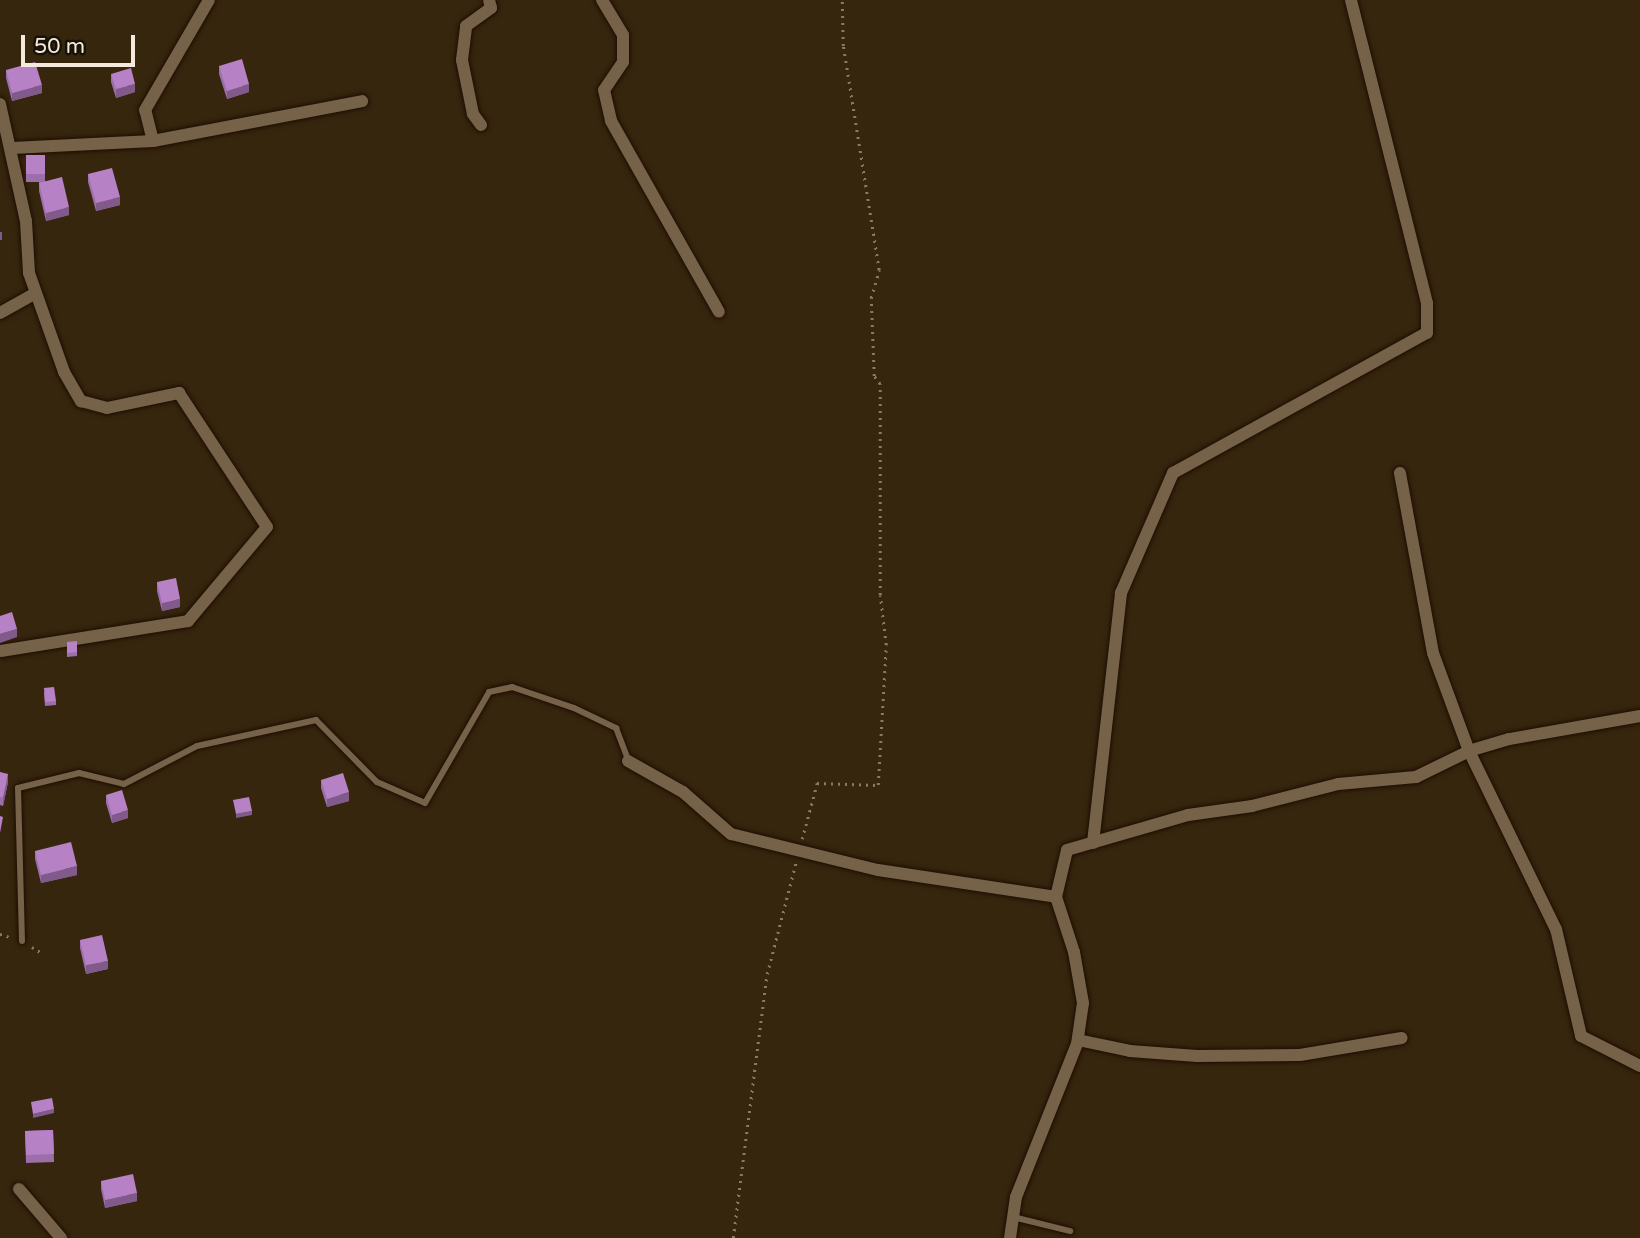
<!DOCTYPE html>
<html>
<head>
<meta charset="utf-8">
<style>
  body { margin:0 }
  #map { position:relative; width:1640px; height:1238px; overflow:hidden; background:#37260e; font-family:"Varela Round",sans-serif }
  div>[style] { position:absolute }
  .path>* { height:2.5px; margin-top:-1.25px; transform-origin:0; background:repeating-linear-gradient(90deg,#897a67 0 2px,transparent 0 7px) }
  .roads { filter:drop-shadow(0 0 2px #1e0e00) drop-shadow(0 0 2px #1e0e00) }
  .lane>* { height:6px; margin:-3px; padding:0 3px; transform-origin:3px; border-radius:3px; background:#766249 }
  .street>* { height:12px; margin:-6px; padding:0 6px; transform-origin:6px; border-radius:6px; background:#766249 }
  .wall>* { inset:0; background:#9d6faa }
  .shaded-wall>* { inset:0; background:#805a8b }
  .building>* { inset:0; background:#b781c6 }
  span { translate:-50% -50%; white-space:nowrap; text-align:center; line-height:1.15; -webkit-text-stroke:7px #181107; paint-order:stroke }
  .scale { position:absolute; left:21px; top:35px; width:114px; height:32px; box-sizing:border-box; border:4px solid #f5e9db; border-top:0; padding-left:9px; font-size:21px; line-height:24px; white-space:nowrap; color:#f5e9db; -webkit-text-stroke:5px #181107; paint-order:stroke }
</style>
</head>
<body>
<div id="map">
  <div class="path">
    <i style="left:802px;top:839px;width:58px;rotate:-75deg"></i>
    <i style="left:817px;top:783px;width:61px;rotate:1.9deg"></i>
    <i style="left:878px;top:785px;width:140px;rotate:-86.7deg"></i>
    <i style="left:886px;top:645px;width:50px;rotate:-96.8deg"></i>
    <i style="left:880px;top:595px;width:211px;rotate:-90deg"></i>
    <i style="left:880px;top:384px;width:10px;rotate:-127deg"></i>
    <i style="left:874px;top:376px;width:78px;rotate:-92.2deg"></i>
    <i style="left:871px;top:298px;width:29px;rotate:-74deg"></i>
    <i style="left:879px;top:270px;width:227px;rotate:-99.1deg"></i>
    <i style="left:843px;top:46px;width:46px;rotate:-91.2deg"></i>
    <i style="left:0;top:934px;width:10px;rotate:17deg"></i>
    <i style="left:32px;top:947px;width:12px;rotate:31deg"></i>
    <i style="left:733px;top:1238px;width:266px;rotate:-82.7deg"></i>
    <i style="left:767px;top:974px;width:116px;rotate:-75.5deg"></i>
  </div>
  <div class="roads">
    <div class="lane">
      <i style="left:22px;top:941px;width:153px;rotate:-91.5deg"></i>
      <i style="left:18px;top:788px;width:63px;rotate:-13.8deg"></i>
      <i style="left:79px;top:773px;width:46px;rotate:13.7deg"></i>
      <i style="left:124px;top:784px;width:82px;rotate:-27.5deg"></i>
      <i style="left:197px;top:746px;width:122px;rotate:-12.3deg"></i>
      <i style="left:316px;top:720px;width:87px;rotate:45.5deg"></i>
      <i style="left:377px;top:782px;width:52px;rotate:23.6deg"></i>
      <i style="left:425px;top:803px;width:128px;rotate:-60deg"></i>
      <i style="left:489px;top:692px;width:24px;rotate:-12deg"></i>
      <i style="left:512px;top:687px;width:65px;rotate:18.7deg"></i>
      <i style="left:574px;top:708px;width:47px;rotate:25.5deg"></i>
      <i style="left:616px;top:728px;width:34px;rotate:69deg"></i>
      <i style="left:1013px;top:1217px;width:59px;rotate:13.8deg"></i>
    </div>
    <div class="street">
      <i style="left:602px;top:0;width:41px;rotate:59deg"></i>
      <i style="left:623px;top:35px;width:27px;rotate:90deg"></i>
      <i style="left:623px;top:62px;width:34px;rotate:124deg"></i>
      <i style="left:604px;top:90px;width:32px;rotate:77deg"></i>
      <i style="left:611px;top:121px;width:219px;rotate:60.5deg"></i>
      <i style="left:0;top:104px;width:120px;rotate:77.5deg"></i>
      <i style="left:26px;top:221px;width:52px;rotate:86.7deg"></i>
      <i style="left:29px;top:273px;width:105px;rotate:70.5deg"></i>
      <i style="left:64px;top:372px;width:34px;rotate:60deg"></i>
      <i style="left:81px;top:401px;width:27px;rotate:15deg"></i>
      <i style="left:107px;top:408px;width:74px;rotate:-11.8deg"></i>
      <i style="left:179px;top:393px;width:160px;rotate:56.7deg"></i>
      <i style="left:267px;top:527px;width:123px;rotate:130deg"></i>
      <i style="left:188px;top:621px;width:190px;rotate:170.9deg"></i>
      <i style="left:481px;top:125px;width:14px;rotate:-126deg"></i>
      <i style="left:473px;top:114px;width:55px;rotate:-101.5deg"></i>
      <i style="left:462px;top:60px;width:34px;rotate:-83deg"></i>
      <i style="left:466px;top:26px;width:31px;rotate:-36deg"></i>
      <i style="left:491px;top:8px;width:8px;rotate:-104deg"></i>
      <i style="left:153px;top:141px;width:213px;rotate:-10.8deg"></i>
      <i style="left:12px;top:148px;width:141px;rotate:-2.8deg"></i>
      <i style="left:153px;top:141px;width:32px;rotate:-104deg"></i>
      <i style="left:145px;top:110px;width:127px;rotate:-59.8deg"></i>
      <i style="left:0;top:313px;width:41px;rotate:-29.1deg"></i>
      <i style="left:1640px;top:716px;width:133px;rotate:170deg"></i>
      <i style="left:1509px;top:739px;width:42px;rotate:163.3deg"></i>
      <i style="left:1469px;top:751px;width:198px;rotate:64deg"></i>
      <i style="left:1556px;top:929px;width:110px;rotate:76.8deg"></i>
      <i style="left:1581px;top:1036px;width:66px;rotate:27deg"></i>
      <i style="left:628px;top:761px;width:63px;rotate:29.4deg"></i>
      <i style="left:683px;top:792px;width:64px;rotate:41.2deg"></i>
      <i style="left:731px;top:834px;width:151px;rotate:13.8deg"></i>
      <i style="left:878px;top:870px;width:180px;rotate:8.6deg"></i>
      <i style="left:1056px;top:897px;width:48px;rotate:-76.8deg"></i>
      <i style="left:1067px;top:850px;width:126px;rotate:-16.1deg"></i>
      <i style="left:1188px;top:815px;width:65px;rotate:-8deg"></i>
      <i style="left:1252px;top:806px;width:89px;rotate:-14.3deg"></i>
      <i style="left:1338px;top:784px;width:78px;rotate:-5.1deg"></i>
      <i style="left:1416px;top:777px;width:59px;rotate:-26.1deg"></i>
      <i style="left:1469px;top:751px;width:104px;rotate:-110.2deg"></i>
      <i style="left:1433px;top:653px;width:183px;rotate:-100.4deg"></i>
      <i style="left:1093px;top:843px;width:252px;rotate:-83.6deg"></i>
      <i style="left:1121px;top:593px;width:131px;rotate:-66.6deg"></i>
      <i style="left:1173px;top:473px;width:290px;rotate:-28.9deg"></i>
      <i style="left:1427px;top:333px;width:30px;rotate:-90deg"></i>
      <i style="left:1427px;top:303px;width:312px;rotate:-104.1deg"></i>
      <i style="left:1078px;top:1040px;width:53px;rotate:11.9deg"></i>
      <i style="left:1130px;top:1051px;width:67px;rotate:4.3deg"></i>
      <i style="left:1197px;top:1056px;width:103px;rotate:-0.6deg"></i>
      <i style="left:1300px;top:1055px;width:103px;rotate:-9.5deg"></i>
      <i style="left:19px;top:1189px;width:65px;rotate:49.4deg"></i>
      <i style="left:1010px;top:1238px;width:41px;rotate:-81.7deg"></i>
      <i style="left:1016px;top:1197px;width:165px;rotate:-68.3deg"></i>
      <i style="left:1077px;top:1044px;width:41px;rotate:-81.7deg"></i>
      <i style="left:1083px;top:1003px;width:52px;rotate:-100deg"></i>
      <i style="left:1074px;top:952px;width:58px;rotate:-108.1deg"></i>
    </div>
  </div>
  <div class="wall">
    <i style="clip-path:polygon(219px 66px,249px 92px,227px 99px,219px 74px)"></i>
    <i style="clip-path:polygon(6px 70px,42px 93px,12px 101px,6px 78px)"></i>
    <i style="clip-path:polygon(111px 74px,135px 92px,116px 98px,111px 82px)"></i>
    <i style="clip-path:polygon(26px 155px,45px 155px,45px 181px,69px 215px,46px 221px,39px 191px,39px 182px,26px 182px)"></i>
    <i style="clip-path:polygon(88px 174px,120px 205px,96px 211px,88px 182px)"></i>
    <i style="clip-path:polygon(157px 582px,180px 607px,162px 611px,157px 591px)"></i>
    <i style="clip-path:polygon(67px 642px,77px 652px,77px 656px,67px 657px)"></i>
    <i style="clip-path:polygon(44px 692px,56px 701px,56px 705px,45px 706px)"></i>
    <i style="clip-path:polygon(0 772px,8px 782px,3px 806px,0 805px)"></i>
    <i style="clip-path:polygon(321px 780px,349px 801px,327px 807px,321px 788px)"></i>
    <i style="clip-path:polygon(106px 795px,128px 818px,112px 823px,106px 803px)"></i>
    <i style="clip-path:polygon(35px 851px,77px 875px,41px 883px,35px 859px)"></i>
    <i style="clip-path:polygon(80px 940px,108px 969px,86px 974px,80px 948px)"></i>
    <i style="clip-path:polygon(53px 1130px,54px 1162px,26px 1163px,25px 1131px)"></i>
    <i style="clip-path:polygon(101px 1181px,137px 1201px,105px 1208px,101px 1189px)"></i>
  </div>
  <div class="shaded-wall">
    <i style="clip-path:polygon(135px 84px,135px 92px,116px 98px,116px 89px)"></i>
    <i style="clip-path:polygon(249px 84px,249px 92px,227px 99px,227px 91px)"></i>
    <i style="clip-path:polygon(42px 85px,42px 93px,12px 101px,12px 93px)"></i>
    <i style="clip-path:polygon(120px 197px,120px 205px,96px 211px,96px 203px)"></i>
    <i style="clip-path:polygon(69px 207px,69px 215px,46px 221px,46px 213px)"></i>
    <i style="clip-path:polygon(0 232px,2px 232px,2px 240px,0 240px)"></i>
    <i style="clip-path:polygon(180px 599px,180px 607px,162px 611px,162px 603px)"></i>
    <i style="clip-path:polygon(17px 629px,17px 637px,0 643px,0 634px)"></i>
    <i style="clip-path:polygon(8px 774px,8px 782px,3px 806px,3px 797px)"></i>
    <i style="clip-path:polygon(349px 792px,349px 801px,327px 807px,327px 799px)"></i>
    <i style="clip-path:polygon(128px 810px,128px 818px,112px 823px,112px 815px)"></i>
    <i style="clip-path:polygon(252px 811px,252px 815px,236px 818px,236px 814px)"></i>
    <i style="clip-path:polygon(77px 866px,77px 875px,41px 883px,41px 875px)"></i>
    <i style="clip-path:polygon(108px 961px,108px 969px,86px 974px,86px 965px)"></i>
    <i style="clip-path:polygon(54px 1109px,54px 1113px,33px 1118px,33px 1114px)"></i>
    <i style="clip-path:polygon(137px 1193px,137px 1201px,105px 1208px,105px 1200px)"></i>
  </div>
  <div class="building">
    <i style="clip-path:polygon(242px 59px,249px 84px,227px 91px,219px 66px)"></i>
    <i style="clip-path:polygon(35px 62px,42px 85px,12px 93px,6px 70px)"></i>
    <i style="clip-path:polygon(131px 68px,135px 84px,116px 89px,111px 74px)"></i>
    <i style="clip-path:polygon(26px 155px,45px 155px,45px 174px,26px 174px)"></i>
    <i style="clip-path:polygon(112px 168px,120px 197px,96px 203px,88px 174px)"></i>
    <i style="clip-path:polygon(62px 177px,69px 207px,46px 213px,39px 183px)"></i>
    <i style="clip-path:polygon(176px 578px,180px 599px,162px 603px,157px 582px)"></i>
    <i style="clip-path:polygon(12px 612px,17px 629px,0 634px,0 616px)"></i>
    <i style="clip-path:polygon(77px 641px,77px 652px,67px 653px,67px 642px)"></i>
    <i style="clip-path:polygon(54px 687px,56px 701px,45px 702px,44px 688px)"></i>
    <i style="clip-path:polygon(0 772px,8px 774px,3px 797px,0 797px)"></i>
    <i style="clip-path:polygon(343px 773px,349px 792px,327px 799px,321px 780px)"></i>
    <i style="clip-path:polygon(122px 790px,128px 810px,112px 815px,106px 795px)"></i>
    <i style="clip-path:polygon(249px 797px,252px 811px,236px 814px,233px 800px)"></i>
    <i style="clip-path:polygon(0 816px,3px 817px,0 833px)"></i>
    <i style="clip-path:polygon(71px 842px,77px 866px,41px 875px,35px 851px)"></i>
    <i style="clip-path:polygon(102px 935px,108px 961px,86px 965px,80px 940px)"></i>
    <i style="clip-path:polygon(52px 1098px,54px 1109px,33px 1114px,31px 1102px)"></i>
    <i style="clip-path:polygon(53px 1130px,54px 1154px,26px 1155px,25px 1131px)"></i>
    <i style="clip-path:polygon(133px 1174px,137px 1193px,105px 1200px,101px 1181px)"></i>
  </div>
  <div class="scale">50 m</div>
</div>
</body>
</html>
